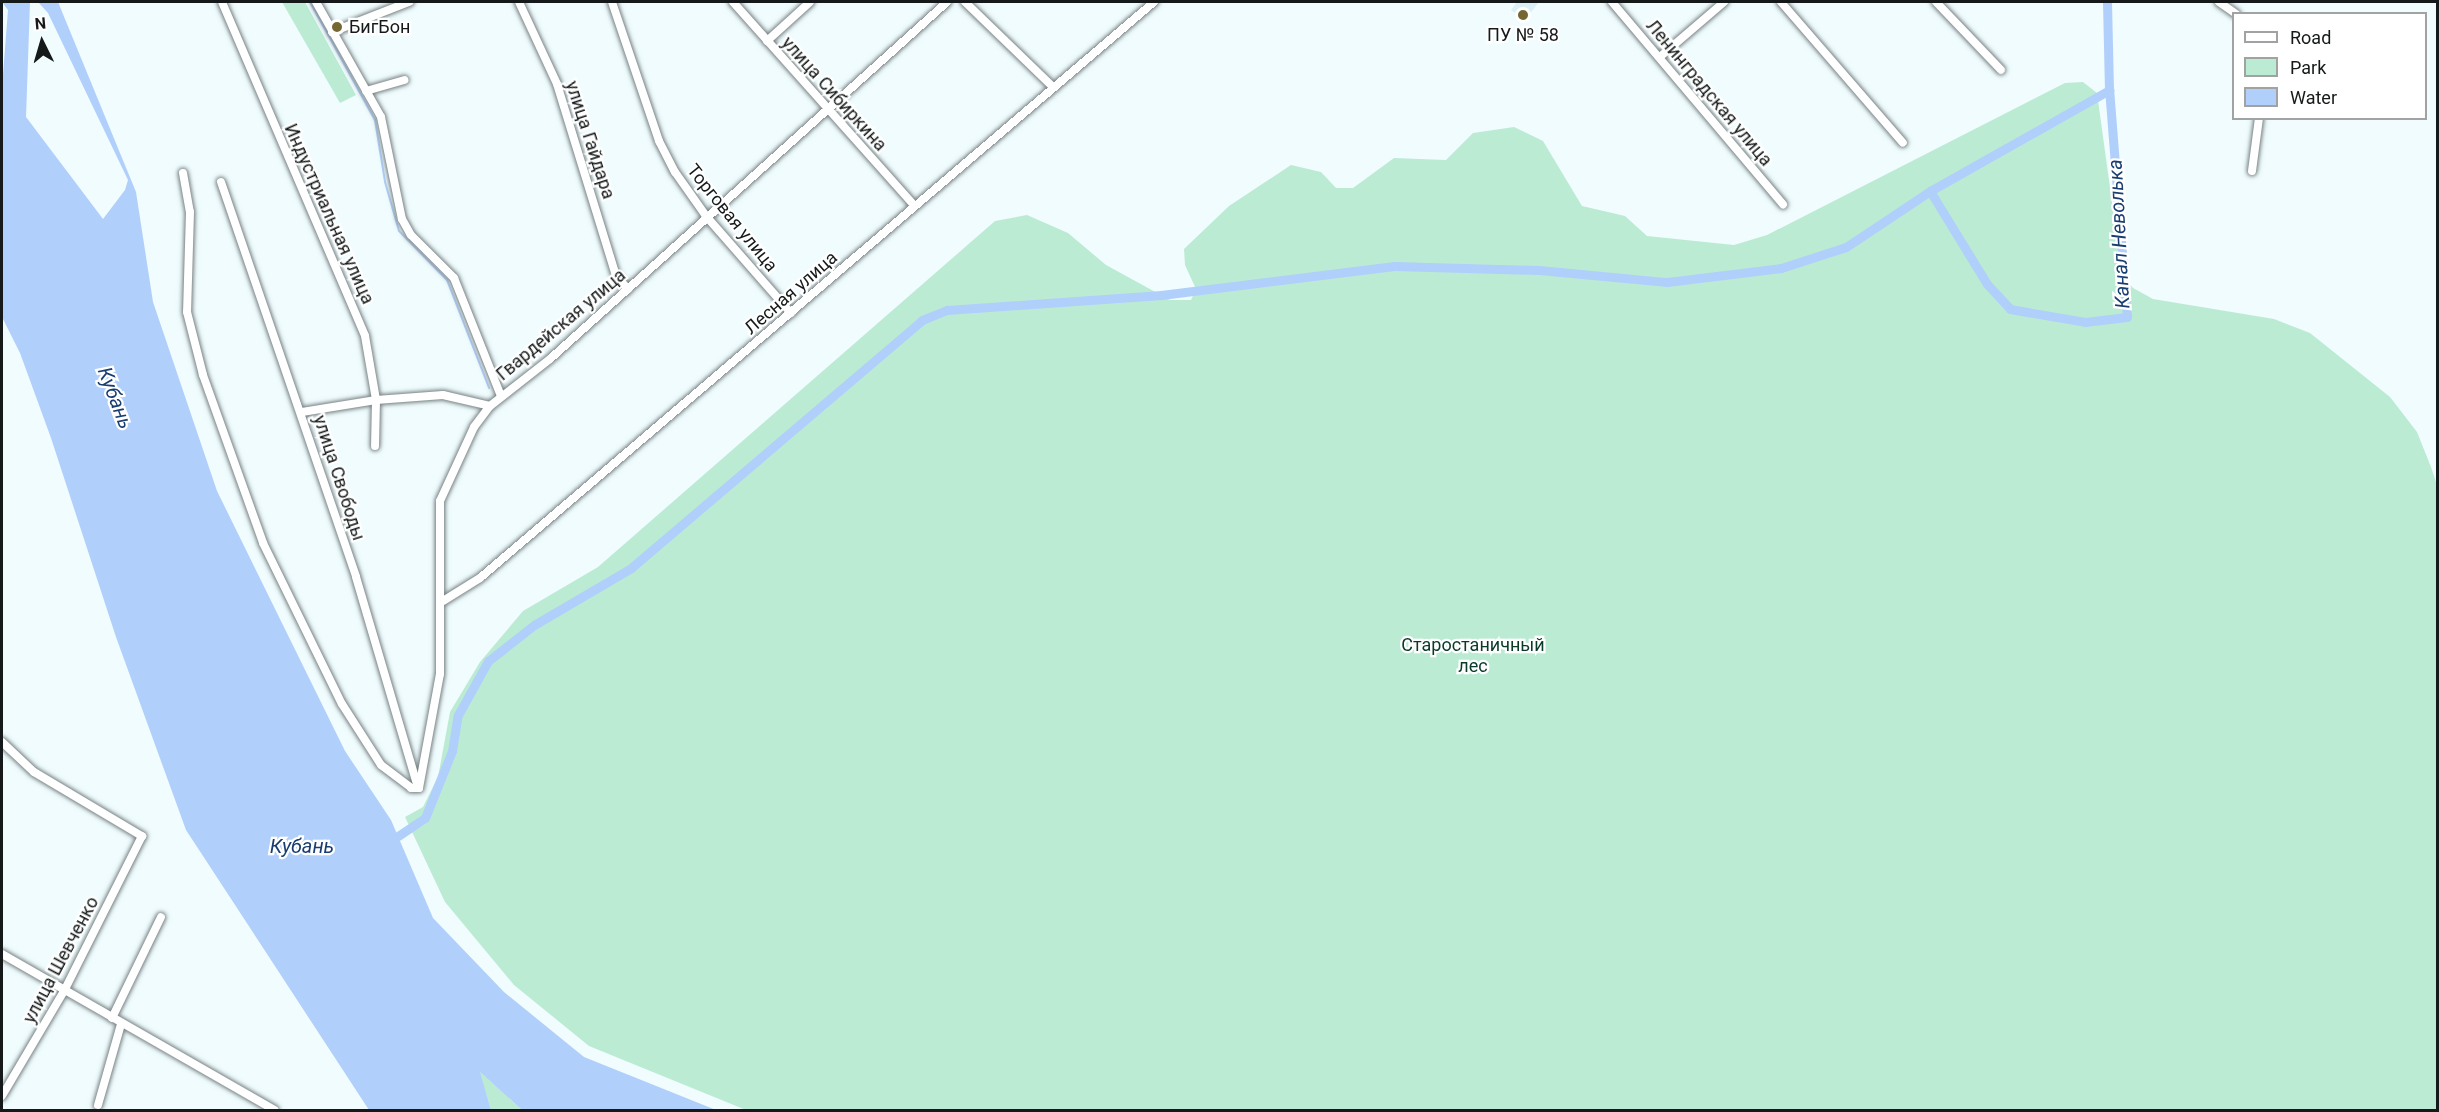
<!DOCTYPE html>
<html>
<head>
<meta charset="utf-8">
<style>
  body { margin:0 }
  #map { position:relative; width:2439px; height:1112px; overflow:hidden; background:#f0fcfe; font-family:Roboto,sans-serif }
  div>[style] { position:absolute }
  .built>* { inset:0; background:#dbf0f4 }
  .green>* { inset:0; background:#bcebd4 }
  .water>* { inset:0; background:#b1cffb }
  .stream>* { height:2px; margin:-1px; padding:0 1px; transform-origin:1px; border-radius:1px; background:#b1cffb }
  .canal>* { height:9px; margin:-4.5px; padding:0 4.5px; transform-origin:4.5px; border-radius:4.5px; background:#b1cffb }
  .roads { filter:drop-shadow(0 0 2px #788284) drop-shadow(0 0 2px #788284) }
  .street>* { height:8px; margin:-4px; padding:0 4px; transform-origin:4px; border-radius:4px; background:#fff }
  .dots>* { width:16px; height:16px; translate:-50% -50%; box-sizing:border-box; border:3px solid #fff; border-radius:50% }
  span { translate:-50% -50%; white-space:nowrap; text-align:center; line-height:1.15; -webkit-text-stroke:4.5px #fff; paint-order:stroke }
  .poi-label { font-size:18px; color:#151919 }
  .left { translate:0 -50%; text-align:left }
  .street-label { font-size:18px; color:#151919 }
  .park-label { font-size:18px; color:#0a3a29 }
  .water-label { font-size:20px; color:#183d71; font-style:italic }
  .frame { position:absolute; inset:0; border:3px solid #151919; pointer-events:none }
  .legend { position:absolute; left:2232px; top:12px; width:195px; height:108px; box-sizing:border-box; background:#fff; border:2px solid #a1a3a3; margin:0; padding:8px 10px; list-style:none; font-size:18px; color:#151919 }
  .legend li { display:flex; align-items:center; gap:12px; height:30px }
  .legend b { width:30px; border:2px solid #a1a3a3 }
  .north { position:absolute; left:12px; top:12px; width:60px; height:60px; -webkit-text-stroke:4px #fff; paint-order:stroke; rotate:355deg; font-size:16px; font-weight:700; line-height:24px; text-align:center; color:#151919 }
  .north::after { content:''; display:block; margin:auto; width:21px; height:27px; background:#151919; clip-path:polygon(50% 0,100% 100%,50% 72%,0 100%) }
</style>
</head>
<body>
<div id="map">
  <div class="built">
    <i style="clip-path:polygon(1517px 2px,1539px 2px,1525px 20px,1511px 10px)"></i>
  </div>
  <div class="green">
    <i style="clip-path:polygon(282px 2px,305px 2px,356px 95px,340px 103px)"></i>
    <i style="clip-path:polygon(2083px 82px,2097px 93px,2122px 275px,2133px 288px,2153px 299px,2274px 319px,2310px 333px,2390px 397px,2417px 432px,2431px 467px,2438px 488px,2437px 1110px,746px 1110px,589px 1046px,514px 985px,445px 902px,405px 817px,423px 807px,438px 777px,450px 712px,480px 662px,523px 611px,598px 567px,995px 221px,1027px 215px,1068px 233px,1106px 265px,1170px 300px,1191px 300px,1196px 289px,1185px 265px,1184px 249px,1229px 206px,1291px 165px,1321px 172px,1336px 188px,1353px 188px,1394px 158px,1446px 160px,1473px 133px,1514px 127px,1543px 141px,1582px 206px,1625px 216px,1647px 236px,1734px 245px,1767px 235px,2065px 83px)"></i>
    <i style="clip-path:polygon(479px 1071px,522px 1110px,491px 1110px)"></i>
  </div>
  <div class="water">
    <i style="clip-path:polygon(2px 2px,30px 2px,26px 117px,103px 219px,125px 190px,128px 180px,48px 13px,38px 2px,58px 2px,136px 192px,153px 302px,217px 491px,345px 751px,391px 820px,433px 918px,504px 992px,584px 1057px,716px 1110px,522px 1110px,480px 1072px,491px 1110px,369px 1110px,186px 830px,116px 637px,51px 438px,20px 353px,2px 317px,2px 87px,8px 10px)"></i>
  </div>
  <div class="stream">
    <i style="left:310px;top:2px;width:135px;rotate:61.2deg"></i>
    <i style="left:375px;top:120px;width:63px;rotate:80.8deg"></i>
    <i style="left:385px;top:182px;width:51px;rotate:74.1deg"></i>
    <i style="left:399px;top:231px;width:69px;rotate:45.6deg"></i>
    <i style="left:447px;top:280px;width:116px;rotate:68.7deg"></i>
  </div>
  <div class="canal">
    <i style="left:1930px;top:191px;width:109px;rotate:58.5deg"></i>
    <i style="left:1987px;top:284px;width:34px;rotate:47deg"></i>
    <i style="left:2010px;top:309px;width:76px;rotate:9.8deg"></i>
    <i style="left:2085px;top:322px;width:42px;rotate:-6.8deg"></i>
    <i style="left:2127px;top:317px;width:228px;rotate:-94.5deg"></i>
    <i style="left:2109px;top:90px;width:88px;rotate:-91.3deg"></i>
    <i style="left:398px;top:836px;width:32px;rotate:-34deg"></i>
    <i style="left:425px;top:818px;width:72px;rotate:-68.1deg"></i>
    <i style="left:452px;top:751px;width:36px;rotate:-81deg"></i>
    <i style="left:458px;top:715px;width:62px;rotate:-60.9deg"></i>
    <i style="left:488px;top:661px;width:58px;rotate:-38deg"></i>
    <i style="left:534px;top:625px;width:113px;rotate:-30.4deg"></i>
    <i style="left:631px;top:568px;width:382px;rotate:-40.4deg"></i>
    <i style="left:922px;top:320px;width:27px;rotate:-22deg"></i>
    <i style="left:947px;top:310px;width:215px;rotate:-4deg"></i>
    <i style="left:1161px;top:295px;width:235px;rotate:-7.1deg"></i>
    <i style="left:1394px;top:266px;width:145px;rotate:1.6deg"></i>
    <i style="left:1539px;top:270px;width:129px;rotate:5.4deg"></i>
    <i style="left:1667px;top:282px;width:115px;rotate:-7deg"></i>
    <i style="left:1781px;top:268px;width:68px;rotate:-17.9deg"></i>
    <i style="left:1846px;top:247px;width:101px;rotate:-33.7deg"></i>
    <i style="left:1930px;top:191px;width:206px;rotate:-29.4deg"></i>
  </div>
  <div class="roads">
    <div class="street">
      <i style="left:222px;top:2px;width:363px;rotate:66.8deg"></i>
      <i style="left:365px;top:336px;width:65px;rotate:80.2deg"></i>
      <i style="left:376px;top:400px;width:46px;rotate:91.2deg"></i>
      <i style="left:316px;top:2px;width:132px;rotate:60.5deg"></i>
      <i style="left:381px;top:117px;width:104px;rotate:78.4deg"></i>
      <i style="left:402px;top:219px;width:18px;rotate:61deg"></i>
      <i style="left:411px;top:235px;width:61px;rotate:45deg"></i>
      <i style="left:454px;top:278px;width:127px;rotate:68.3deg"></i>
      <i style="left:519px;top:2px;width:90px;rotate:65.1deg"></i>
      <i style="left:557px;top:84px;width:201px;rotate:72.9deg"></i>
      <i style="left:616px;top:276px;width:18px;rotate:47deg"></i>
      <i style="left:612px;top:2px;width:147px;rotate:71.3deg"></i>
      <i style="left:659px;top:141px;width:35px;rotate:63deg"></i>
      <i style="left:675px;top:172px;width:54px;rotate:54.8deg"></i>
      <i style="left:706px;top:216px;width:129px;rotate:48.8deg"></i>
      <i style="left:733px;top:2px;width:272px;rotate:48.3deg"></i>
      <i style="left:965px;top:2px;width:121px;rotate:44deg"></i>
      <i style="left:1612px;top:2px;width:265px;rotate:49.8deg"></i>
      <i style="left:1781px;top:2px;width:186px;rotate:49.1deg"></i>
      <i style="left:1936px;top:2px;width:94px;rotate:46.3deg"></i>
      <i style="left:2219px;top:2px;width:21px;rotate:35deg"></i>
      <i style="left:332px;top:32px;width:83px;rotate:-21.3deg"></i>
      <i style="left:767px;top:41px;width:58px;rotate:-42.2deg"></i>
      <i style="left:1661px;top:56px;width:83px;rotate:-40.6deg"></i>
      <i style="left:366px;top:91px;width:40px;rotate:-16deg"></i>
      <i style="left:2252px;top:171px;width:53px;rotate:-82.5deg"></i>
      <i style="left:183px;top:173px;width:40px;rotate:80deg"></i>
      <i style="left:190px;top:212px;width:100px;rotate:91.7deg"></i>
      <i style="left:187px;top:312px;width:65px;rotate:75.7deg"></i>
      <i style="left:203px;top:375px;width:178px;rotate:70.3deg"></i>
      <i style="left:263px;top:543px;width:179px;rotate:63.9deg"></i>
      <i style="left:342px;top:704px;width:72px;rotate:57.4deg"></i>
      <i style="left:381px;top:765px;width:38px;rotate:37deg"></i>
      <i style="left:411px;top:788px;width:8px"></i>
      <i style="left:221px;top:182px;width:417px;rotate:71.1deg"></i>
      <i style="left:356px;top:577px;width:219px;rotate:73.6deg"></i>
      <i style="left:302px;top:412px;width:75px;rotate:-9.2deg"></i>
      <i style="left:376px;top:400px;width:67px;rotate:-4.3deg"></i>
      <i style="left:443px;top:395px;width:48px;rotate:13.2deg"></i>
      <i style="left:443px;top:601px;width:44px;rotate:-31.9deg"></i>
      <i style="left:480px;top:578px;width:887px;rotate:-40.52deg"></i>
      <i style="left:2px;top:742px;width:44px;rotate:43.2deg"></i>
      <i style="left:34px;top:772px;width:126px;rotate:30.7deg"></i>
      <i style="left:142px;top:836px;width:174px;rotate:116.7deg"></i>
      <i style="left:64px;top:991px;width:122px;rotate:120.6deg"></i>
      <i style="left:419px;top:788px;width:116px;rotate:-79.6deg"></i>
      <i style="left:440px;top:674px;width:173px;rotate:-90deg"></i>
      <i style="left:440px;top:501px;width:81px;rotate:-65.3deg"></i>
      <i style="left:474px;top:427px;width:26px;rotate:-53deg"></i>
      <i style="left:490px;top:406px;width:76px;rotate:-38.1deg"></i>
      <i style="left:550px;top:359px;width:534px;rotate:-41.96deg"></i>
      <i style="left:2px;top:954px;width:314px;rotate:29.8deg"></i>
      <i style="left:112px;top:1018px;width:112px;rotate:-64.1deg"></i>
      <i style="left:98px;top:1105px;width:84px;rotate:-74.1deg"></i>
    </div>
  </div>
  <div class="dots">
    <i style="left:1523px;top:15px;background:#756734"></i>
    <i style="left:337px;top:27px;background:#756734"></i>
  </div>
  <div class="poi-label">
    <span class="left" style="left:349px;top:27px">БигБон</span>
    <span style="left:1523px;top:35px">ПУ № 58</span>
  </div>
  <div class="street-label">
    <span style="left:1709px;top:93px;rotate:50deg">Ленинградская улица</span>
    <span style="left:834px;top:94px;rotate:48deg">улица Сибиркина</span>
    <span style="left:590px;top:140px;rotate:72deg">улица Гайдара</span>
    <span style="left:329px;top:214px;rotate:66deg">Индустриальная улица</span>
    <span style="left:732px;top:218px;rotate:51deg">Торговая улица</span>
    <span style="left:791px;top:293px;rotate:-41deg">Лесная улица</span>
    <span style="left:561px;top:325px;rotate:-40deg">Гвардейская улица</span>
    <span style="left:339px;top:478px;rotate:72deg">улица Свободы</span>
    <span style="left:61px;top:960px;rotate:-62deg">улица Шевченко</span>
  </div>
  <div class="park-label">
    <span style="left:1473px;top:656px">Старостаничный<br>лес</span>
  </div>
  <div class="water-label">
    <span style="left:2119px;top:234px;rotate:-93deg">Канал Неволька</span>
    <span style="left:115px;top:398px;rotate:69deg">Кубань</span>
    <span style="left:302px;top:846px">Кубань</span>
  </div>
  <div class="frame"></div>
  <ul class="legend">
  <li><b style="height:8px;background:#fff"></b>Road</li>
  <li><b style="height:16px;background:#bcebd4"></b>Park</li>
  <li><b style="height:16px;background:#b1cffb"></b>Water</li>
  </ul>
  <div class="north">N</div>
</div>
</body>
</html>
